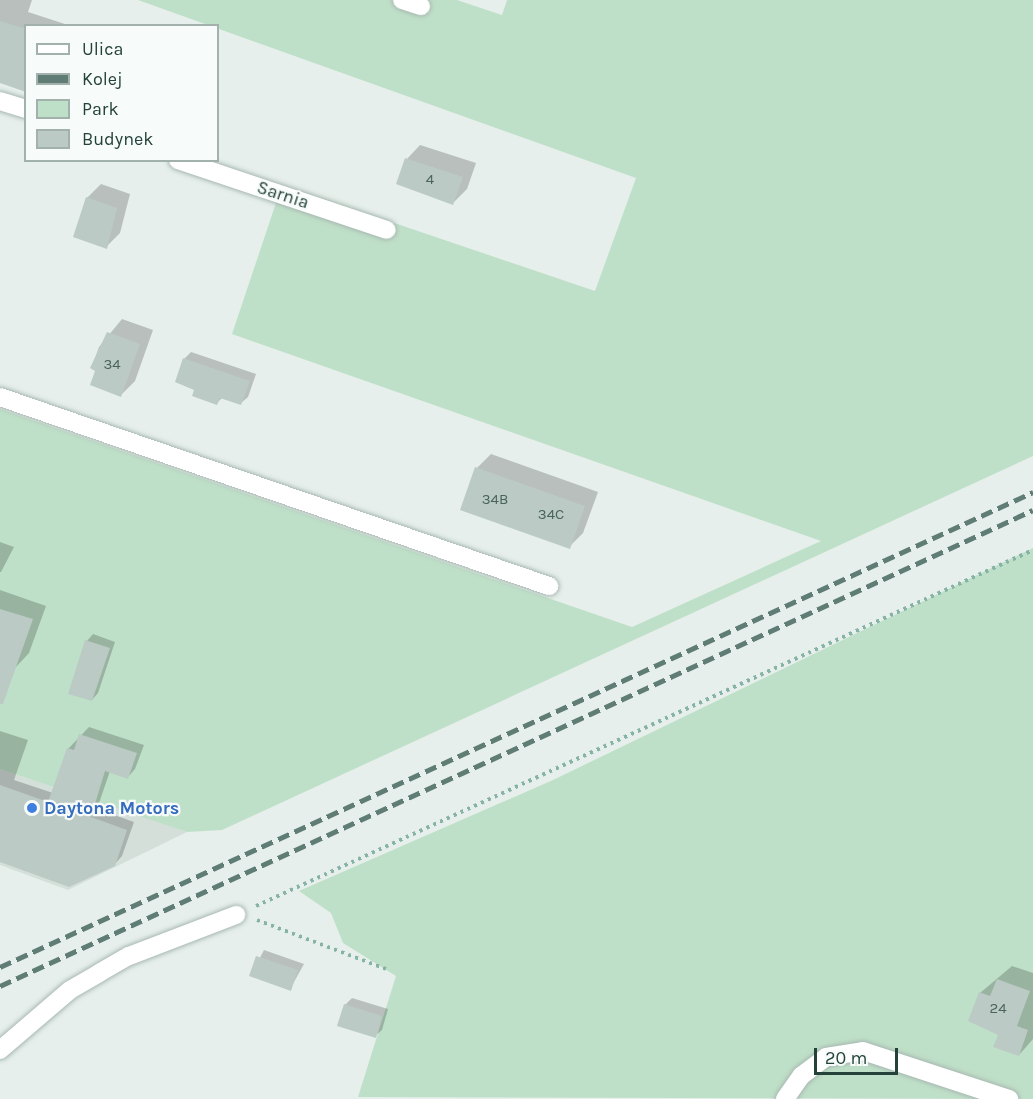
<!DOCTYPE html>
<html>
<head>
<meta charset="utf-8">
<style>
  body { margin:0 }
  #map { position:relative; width:1033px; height:1099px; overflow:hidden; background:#e6efeb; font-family:Karla,sans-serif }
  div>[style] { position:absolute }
  .built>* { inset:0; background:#d4dfda }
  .green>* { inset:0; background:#bfe0c8 }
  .shadow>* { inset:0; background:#0003 }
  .building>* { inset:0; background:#bbcac4 }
  .path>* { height:4px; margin-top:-2px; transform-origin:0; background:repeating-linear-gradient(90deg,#86b3a5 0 3px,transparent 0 7.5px) }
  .roads { filter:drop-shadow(0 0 2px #a8b8b2) drop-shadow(0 0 2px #a8b8b2) }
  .minor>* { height:18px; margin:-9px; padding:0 9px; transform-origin:9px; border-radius:9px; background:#fff }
  .rail>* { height:4.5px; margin-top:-2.25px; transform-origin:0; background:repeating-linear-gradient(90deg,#5f7d75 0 12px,transparent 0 18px) }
  .dots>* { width:16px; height:16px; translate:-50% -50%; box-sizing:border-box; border:3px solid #f7fbf9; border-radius:50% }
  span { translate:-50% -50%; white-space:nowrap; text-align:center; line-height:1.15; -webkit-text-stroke:4.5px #f7fbf9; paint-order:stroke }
  .number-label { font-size:15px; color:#4a645c }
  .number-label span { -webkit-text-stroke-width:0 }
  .street-label { font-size:18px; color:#24423a }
  .shop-label { font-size:18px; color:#366cbe; font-weight:700 }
  .left { translate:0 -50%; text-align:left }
  .legend { position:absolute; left:24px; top:24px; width:195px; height:138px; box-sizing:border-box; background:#f7fbf9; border:2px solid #a3b1ad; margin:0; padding:8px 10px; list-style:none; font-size:18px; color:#24423a }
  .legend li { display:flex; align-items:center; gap:12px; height:30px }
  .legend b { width:30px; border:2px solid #a3b1ad }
  .scale { position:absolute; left:814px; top:1048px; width:84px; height:27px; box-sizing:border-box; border:3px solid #24423a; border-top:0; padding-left:8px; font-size:18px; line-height:21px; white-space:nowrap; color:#24423a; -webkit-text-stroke:4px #f7fbf9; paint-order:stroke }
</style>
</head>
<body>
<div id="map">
  <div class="built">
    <i style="clip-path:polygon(0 769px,145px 817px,187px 832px,68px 890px,0 865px)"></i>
  </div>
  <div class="green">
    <i style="clip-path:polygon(138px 0,457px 0,502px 15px,507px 0,1033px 0,1033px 456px,222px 830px,187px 832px,0 769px,0 409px,632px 627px,821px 541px,232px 334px,282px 185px,595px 291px,636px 178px)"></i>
    <i style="clip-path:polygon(1033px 548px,1033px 1099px,358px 1097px,396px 976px,343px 943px,331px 913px,299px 891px,553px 780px)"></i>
  </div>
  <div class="shadow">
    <i style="clip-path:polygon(0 0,32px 0,28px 12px,71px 26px,26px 26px,26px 90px,0 82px)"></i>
    <i style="clip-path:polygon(420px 145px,476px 163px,467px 189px,453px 203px,407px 159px)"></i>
    <i style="clip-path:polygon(101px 184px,130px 194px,120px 233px,106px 247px,87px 198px)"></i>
    <i style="clip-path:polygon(122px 319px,153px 330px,135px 381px,121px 395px,92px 367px,99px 347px)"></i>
    <i style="clip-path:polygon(191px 352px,256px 374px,248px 397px,241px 403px,223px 397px,217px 403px,196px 389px,184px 359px)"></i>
    <i style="clip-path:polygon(491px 454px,598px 492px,583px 533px,569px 547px,477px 468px)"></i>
    <i style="clip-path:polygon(0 542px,14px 547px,1px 572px,0 572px)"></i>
    <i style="clip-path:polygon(0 590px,46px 606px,29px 653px,16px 667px,0 662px)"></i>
    <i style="clip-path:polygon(93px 634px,115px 642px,98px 693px,92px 700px,87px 641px)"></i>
    <i style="clip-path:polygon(89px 727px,144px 745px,135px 769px,128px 777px,110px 771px,97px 809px,134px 822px,122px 856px,114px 865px,0 861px,0 731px,28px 740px,14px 780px,53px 793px,68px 749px)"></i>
    <i style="clip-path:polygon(264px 950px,304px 964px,290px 989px,251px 975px)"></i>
    <i style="clip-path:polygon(1012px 966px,1033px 973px,1033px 1039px,1019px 1055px,1000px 1035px,980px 993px)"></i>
    <i style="clip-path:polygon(352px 998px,388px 1009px,382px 1030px,375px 1036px,345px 1005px)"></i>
  </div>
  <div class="building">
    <i style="clip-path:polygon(0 21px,26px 29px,26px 92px,0 83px)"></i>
    <i style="clip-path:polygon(405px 158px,463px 177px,453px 205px,396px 184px)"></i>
    <i style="clip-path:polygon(86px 197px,117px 208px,107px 249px,73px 237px)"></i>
    <i style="clip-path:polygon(107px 332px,140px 344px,121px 397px,90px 385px,95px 371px,90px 368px)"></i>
    <i style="clip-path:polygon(183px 358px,250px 381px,241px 405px,220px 398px,217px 405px,192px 396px,194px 390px,175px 382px)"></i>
    <i style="clip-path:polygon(475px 467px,585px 506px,570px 549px,460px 510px)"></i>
    <i style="clip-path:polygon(0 609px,33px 619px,3px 704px,0 704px)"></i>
    <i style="clip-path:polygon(85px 640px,110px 648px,92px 701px,68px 694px)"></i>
    <i style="clip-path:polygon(79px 734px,137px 753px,128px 779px,105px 771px,91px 817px,127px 830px,115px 866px,69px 887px,0 862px,0 785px,48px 802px,67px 748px,74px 750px)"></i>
    <i style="clip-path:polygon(256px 956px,298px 970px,291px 991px,249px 976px)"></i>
    <i style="clip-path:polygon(997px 979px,1030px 991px,1017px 1026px,1028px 1030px,1019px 1056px,993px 1047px,998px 1035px,968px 1021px,979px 992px,990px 996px)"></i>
    <i style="clip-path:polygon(344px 1004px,382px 1016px,376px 1038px,337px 1026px)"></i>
  </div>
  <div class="path">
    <i style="left:256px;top:906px;width:855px;rotate:-24.62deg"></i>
    <i style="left:257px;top:920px;width:138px;rotate:20.8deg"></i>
  </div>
  <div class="roads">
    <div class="minor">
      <i style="left:402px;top:0;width:20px;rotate:18deg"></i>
      <i style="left:0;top:101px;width:27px;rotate:17deg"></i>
      <i style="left:178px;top:160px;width:220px;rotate:18.5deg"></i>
      <i style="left:0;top:397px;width:581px;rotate:19deg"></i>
      <i style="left:0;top:1050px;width:92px;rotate:-40.6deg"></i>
      <i style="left:70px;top:990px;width:34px;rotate:-30deg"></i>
      <i style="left:99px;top:973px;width:34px;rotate:-30deg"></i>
      <i style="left:129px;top:956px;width:115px;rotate:-21deg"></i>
      <i style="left:785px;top:1099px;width:28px;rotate:-55deg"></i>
      <i style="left:801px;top:1076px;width:31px;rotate:-37deg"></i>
      <i style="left:826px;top:1057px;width:37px;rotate:-9deg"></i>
      <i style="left:863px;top:1051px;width:154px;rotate:18.2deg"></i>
    </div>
  </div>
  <div class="rail">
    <i style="left:0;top:967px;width:1137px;rotate:-24.69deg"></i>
    <i style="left:0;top:986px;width:1137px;rotate:-24.74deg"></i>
  </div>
  <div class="dots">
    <i style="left:32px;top:808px;background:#3f7fe0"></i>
  </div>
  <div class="number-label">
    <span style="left:430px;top:180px">4</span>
    <span style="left:112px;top:365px">34</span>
    <span style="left:495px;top:500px">34B</span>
    <span style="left:551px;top:515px">34C</span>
    <span style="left:998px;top:1009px">24</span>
  </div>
  <div class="street-label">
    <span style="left:283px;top:195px;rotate:18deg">Sarnia</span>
  </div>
  <div class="shop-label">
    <span class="left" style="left:44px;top:808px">Daytona Motors</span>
  </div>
  <ul class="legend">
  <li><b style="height:8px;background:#fff"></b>Ulica</li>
  <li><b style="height:8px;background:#5f7d75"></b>Kolej</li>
  <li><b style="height:16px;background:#bfe0c8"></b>Park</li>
  <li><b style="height:16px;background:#bbcac4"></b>Budynek</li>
  </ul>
  <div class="scale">20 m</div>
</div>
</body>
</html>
